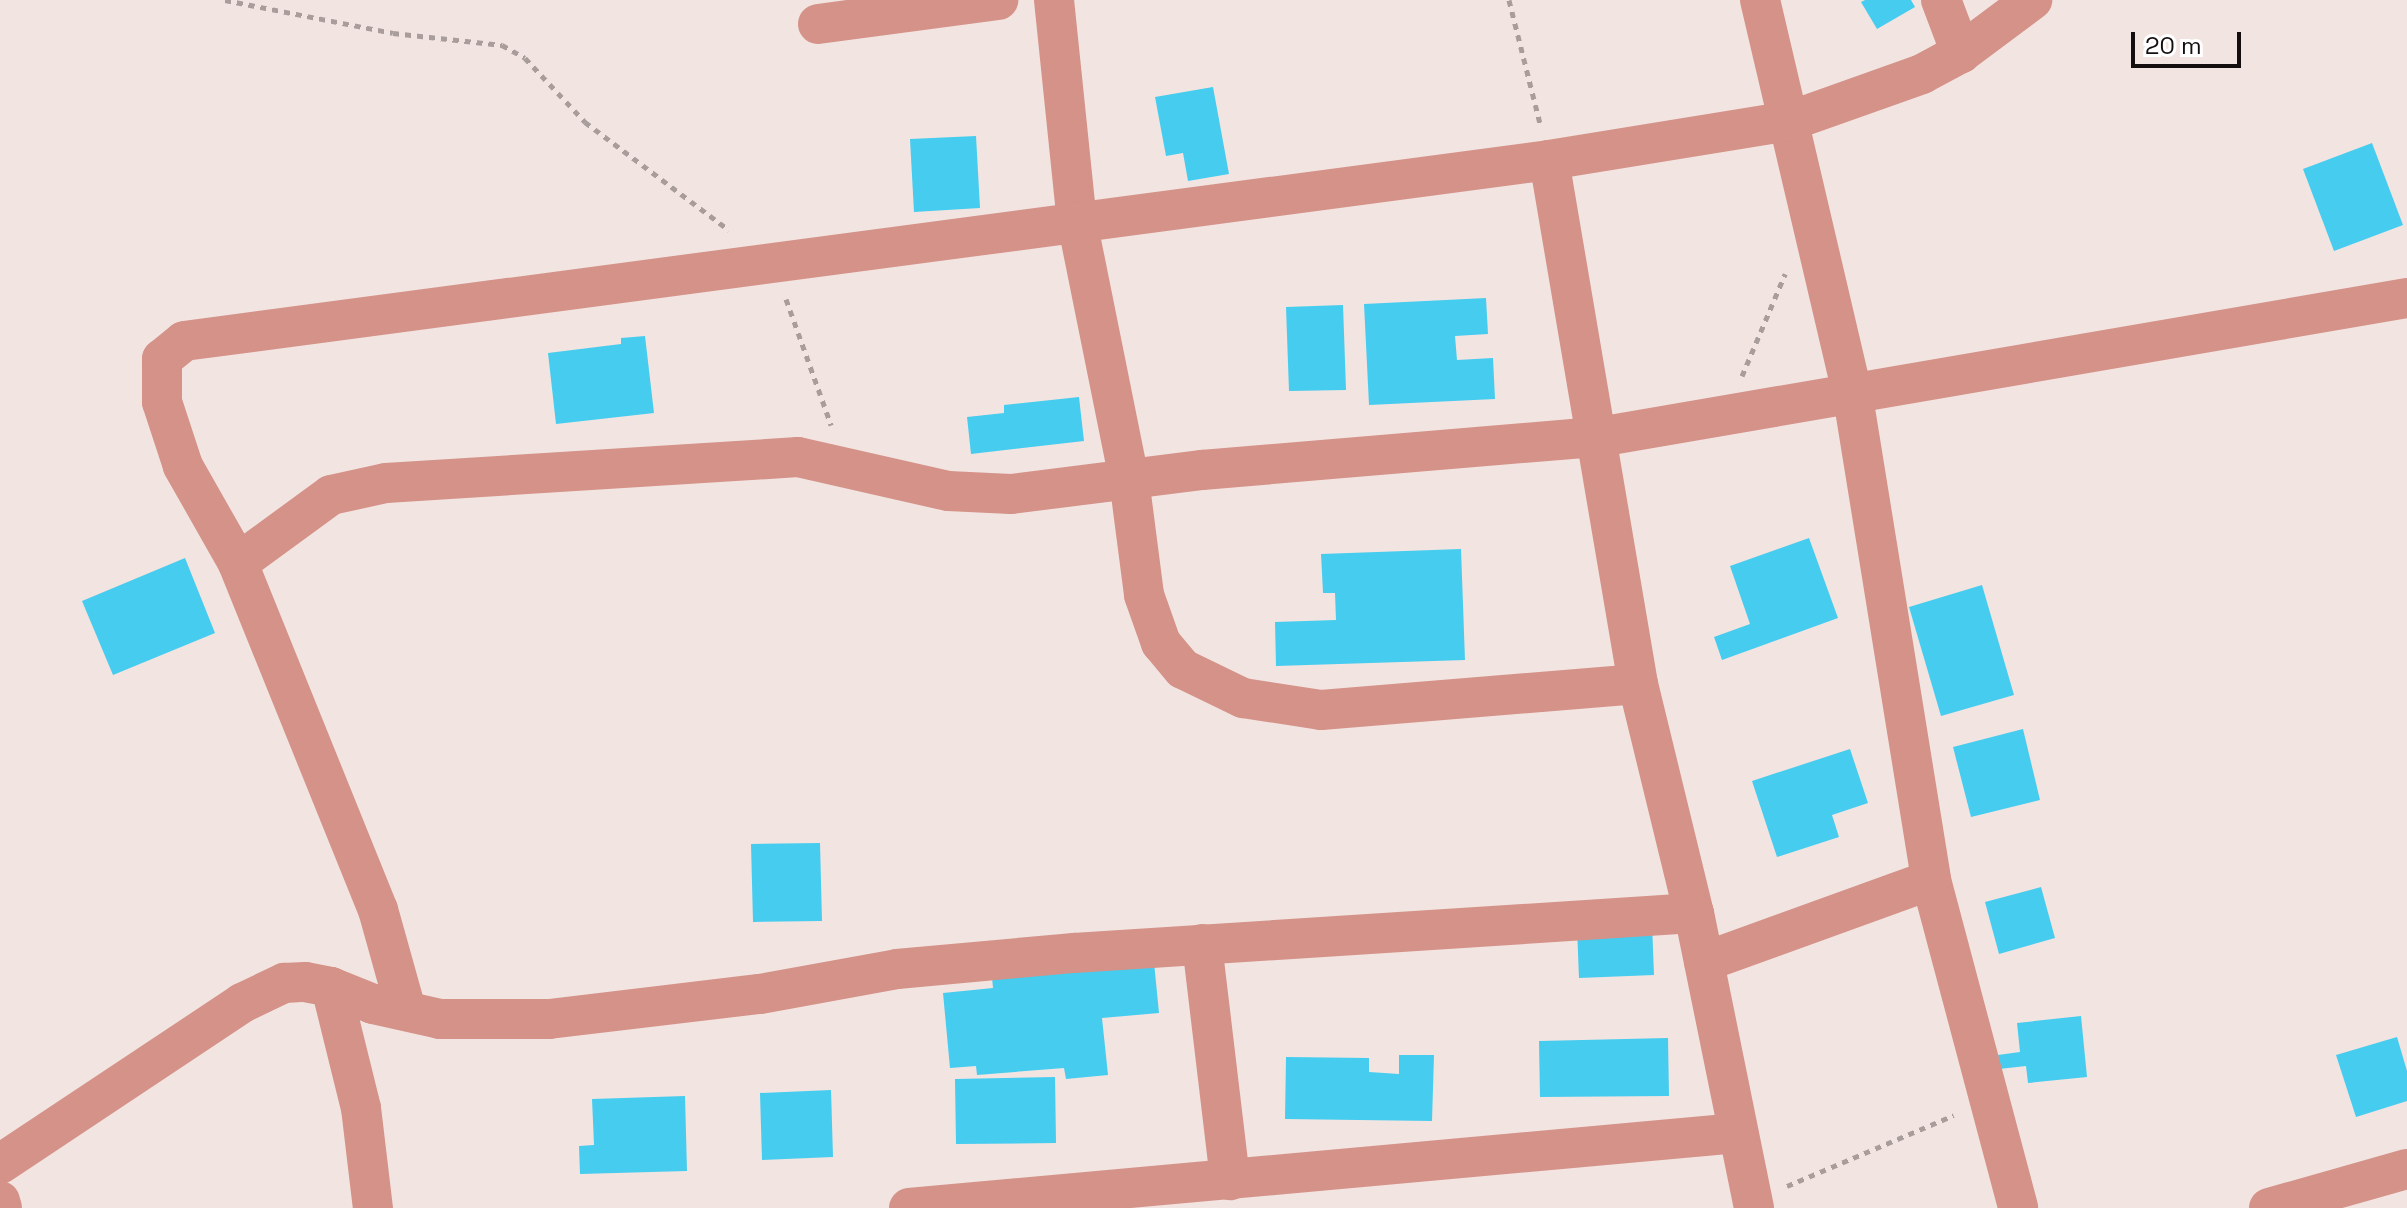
<!DOCTYPE html>
<html>
<head>
<meta charset="utf-8">
<style>
  body { margin:0 }
  #map { position:relative; width:2407px; height:1208px; overflow:hidden; background:#f2e4e1; font-family:"Space Grotesk",sans-serif }
  div>[style] { position:absolute }
  .building>* { inset:0; background:#46ccef }
  .path>* { height:5px; margin-top:-2.5px; transform-origin:0; background:repeating-linear-gradient(90deg,#a89d9b 0 6px,transparent 0 12px) }
  .minor>* { height:40px; margin:-20px; padding:0 20px; transform-origin:20px; border-radius:20px; background:#d49288 }
  span { translate:-50% -50%; white-space:nowrap; text-align:center; line-height:1.15; -webkit-text-stroke:7px #fff; paint-order:stroke }
  .scale { position:absolute; left:2131px; top:32px; width:110px; height:36px; box-sizing:border-box; border:4px solid #140f0e; border-top:0; padding-left:10px; font-size:24px; line-height:28px; white-space:nowrap; color:#140f0e; -webkit-text-stroke:6px #fff; paint-order:stroke }
</style>
</head>
<body>
<div id="map">
  <div class="building">
    <i style="clip-path:polygon(1865px 0,1911px 0,1915px 7px,1877px 29px,1861px 2px)"></i>
    <i style="clip-path:polygon(1213px 87px,1229px 174px,1188px 181px,1183px 153px,1166px 156px,1155px 97px)"></i>
    <i style="clip-path:polygon(976px 136px,980px 208px,914px 212px,910px 139px)"></i>
    <i style="clip-path:polygon(2372px 143px,2403px 225px,2334px 251px,2303px 169px)"></i>
    <i style="clip-path:polygon(1486px 298px,1488px 334px,1455px 336px,1457px 360px,1493px 358px,1495px 399px,1369px 405px,1364px 304px)"></i>
    <i style="clip-path:polygon(1343px 305px,1346px 390px,1289px 391px,1286px 307px)"></i>
    <i style="clip-path:polygon(645px 336px,654px 413px,556px 424px,548px 353px,621px 344px,621px 338px)"></i>
    <i style="clip-path:polygon(1079px 397px,1084px 441px,971px 454px,967px 417px,1004px 413px,1004px 405px)"></i>
    <i style="clip-path:polygon(1809px 538px,1838px 618px,1722px 660px,1714px 637px,1750px 624px,1730px 566px)"></i>
    <i style="clip-path:polygon(1461px 549px,1465px 660px,1276px 666px,1275px 622px,1336px 620px,1335px 593px,1323px 593px,1321px 554px)"></i>
    <i style="clip-path:polygon(185px 558px,215px 633px,113px 675px,82px 601px)"></i>
    <i style="clip-path:polygon(1982px 585px,2014px 695px,1941px 716px,1909px 607px)"></i>
    <i style="clip-path:polygon(2023px 729px,2040px 800px,1971px 817px,1953px 747px)"></i>
    <i style="clip-path:polygon(1850px 749px,1868px 803px,1832px 815px,1839px 837px,1777px 857px,1752px 781px)"></i>
    <i style="clip-path:polygon(820px 843px,822px 921px,753px 922px,751px 844px)"></i>
    <i style="clip-path:polygon(2041px 887px,2055px 938px,1999px 954px,1985px 902px)"></i>
    <i style="clip-path:polygon(1652px 924px,1654px 975px,1579px 978px,1577px 927px)"></i>
    <i style="clip-path:polygon(1153px 952px,1159px 1013px,1102px 1018px,1108px 1075px,1066px 1079px,1064px 1068px,977px 1075px,976px 1066px,950px 1068px,943px 993px,993px 988px,991px 967px)"></i>
    <i style="clip-path:polygon(2081px 1016px,2087px 1077px,2028px 1083px,2026px 1066px,1999px 1069px,1998px 1055px,2020px 1052px,2017px 1023px)"></i>
    <i style="clip-path:polygon(2397px 1037px,2407px 1071px,2407px 1101px,2356px 1117px,2336px 1055px)"></i>
    <i style="clip-path:polygon(1668px 1038px,1669px 1096px,1540px 1097px,1539px 1041px)"></i>
    <i style="clip-path:polygon(1399px 1055px,1434px 1055px,1432px 1121px,1285px 1119px,1286px 1057px,1369px 1058px,1369px 1072px,1399px 1074px)"></i>
    <i style="clip-path:polygon(1055px 1077px,1056px 1143px,956px 1144px,955px 1079px)"></i>
    <i style="clip-path:polygon(831px 1090px,833px 1157px,762px 1160px,760px 1093px)"></i>
    <i style="clip-path:polygon(685px 1096px,687px 1171px,580px 1174px,579px 1146px,594px 1145px,592px 1099px)"></i>
  </div>
  <div class="path">
    <i style="left:225px;top:0;width:171px;rotate:11.1deg"></i>
    <i style="left:393px;top:33px;width:110px;rotate:6.3deg"></i>
    <i style="left:502px;top:45px;width:26px;rotate:29deg"></i>
    <i style="left:525px;top:58px;width:88px;rotate:46.8deg"></i>
    <i style="left:585px;top:122px;width:180px;rotate:36.9deg"></i>
    <i style="left:1509px;top:0;width:127px;rotate:75.9deg"></i>
    <i style="left:786px;top:299px;width:134px;rotate:70.3deg"></i>
    <i style="left:1742px;top:376px;width:111px;rotate:-67.1deg"></i>
    <i style="left:1787px;top:1186px;width:181px;rotate:-23deg"></i>
  </div>
  <div class="minor">
    <i style="left:1054px;top:0;width:222px;rotate:84.1deg"></i>
    <i style="left:1077px;top:221px;width:263px;rotate:78.6deg"></i>
    <i style="left:1129px;top:479px;width:117px;rotate:82.6deg"></i>
    <i style="left:1144px;top:595px;width:51px;rotate:70.5deg"></i>
    <i style="left:1161px;top:643px;width:34px;rotate:50deg"></i>
    <i style="left:1183px;top:669px;width:67px;rotate:25.8deg"></i>
    <i style="left:1243px;top:698px;width:79px;rotate:8.7deg"></i>
    <i style="left:1321px;top:710px;width:318px;rotate:-4.7deg"></i>
    <i style="left:1760px;top:0;width:408px;rotate:76.8deg"></i>
    <i style="left:1853px;top:397px;width:489px;rotate:80.8deg"></i>
    <i style="left:1931px;top:880px;width:339px;rotate:75.1deg"></i>
    <i style="left:1941px;top:0;width:57px;rotate:69.3deg"></i>
    <i style="left:818px;top:24px;width:182px;rotate:-7.6deg"></i>
    <i style="left:1549px;top:160px;width:532px;rotate:80.36deg"></i>
    <i style="left:1638px;top:684px;width:236px;rotate:76.3deg"></i>
    <i style="left:1694px;top:913px;width:301px;rotate:78.5deg"></i>
    <i style="left:238px;top:563px;width:112px;rotate:-119.6deg"></i>
    <i style="left:183px;top:466px;width:67px;rotate:-108.2deg"></i>
    <i style="left:162px;top:402px;width:43px;rotate:-90deg"></i>
    <i style="left:162px;top:359px;width:28px;rotate:-39deg"></i>
    <i style="left:184px;top:341px;width:1377px;rotate:-7.55deg"></i>
    <i style="left:1549px;top:160px;width:244px;rotate:-9.2deg"></i>
    <i style="left:1790px;top:121px;width:140px;rotate:-19.6deg"></i>
    <i style="left:1922px;top:74px;width:44px;rotate:-28.3deg"></i>
    <i style="left:1961px;top:53px;width:89px;rotate:-36.7deg"></i>
    <i style="left:1202px;top:944px;width:238px;rotate:83.2deg"></i>
    <i style="left:1704px;top:962px;width:241px;rotate:-19.9deg"></i>
    <i style="left:331px;top:987px;width:45px;rotate:22deg"></i>
    <i style="left:373px;top:1004px;width:69px;rotate:12.6deg"></i>
    <i style="left:440px;top:1019px;width:109px"></i>
    <i style="left:549px;top:1019px;width:212px;rotate:-6.8deg"></i>
    <i style="left:760px;top:994px;width:139px;rotate:-10.3deg"></i>
    <i style="left:897px;top:969px;width:178px;rotate:-5.2deg"></i>
    <i style="left:1074px;top:953px;width:621px;rotate:-3.69deg"></i>
    <i style="left:406px;top:1010px;width:104px;rotate:-105.6deg"></i>
    <i style="left:378px;top:910px;width:374px;rotate:-112deg"></i>
    <i style="left:238px;top:563px;width:115px;rotate:-36.2deg"></i>
    <i style="left:331px;top:495px;width:56px;rotate:-12.3deg"></i>
    <i style="left:386px;top:483px;width:413px;rotate:-3.6deg"></i>
    <i style="left:798px;top:457px;width:154px;rotate:12.8deg"></i>
    <i style="left:948px;top:491px;width:63px;rotate:2.7deg"></i>
    <i style="left:1011px;top:494px;width:193px;rotate:-7.2deg"></i>
    <i style="left:1202px;top:470px;width:398px;rotate:-4.8deg"></i>
    <i style="left:1599px;top:437px;width:820px;rotate:-9.76deg"></i>
    <i style="left:0;top:1164px;width:291px;rotate:-33.6deg"></i>
    <i style="left:242px;top:1003px;width:47px;rotate:-25.5deg"></i>
    <i style="left:284px;top:983px;width:21px;rotate:-3deg"></i>
    <i style="left:305px;top:982px;width:26px;rotate:11deg"></i>
    <i style="left:331px;top:987px;width:125px;rotate:76.1deg"></i>
    <i style="left:361px;top:1108px;width:101px;rotate:83.2deg"></i>
    <i style="left:0;top:1201px;width:7px;rotate:74deg"></i>
    <i style="left:909px;top:1208px;width:832px;rotate:-5.17deg"></i>
    <i style="left:2269px;top:1208px;width:143px;rotate:-15.8deg"></i>
  </div>
  <div class="scale">20 m</div>
</div>
</body>
</html>
